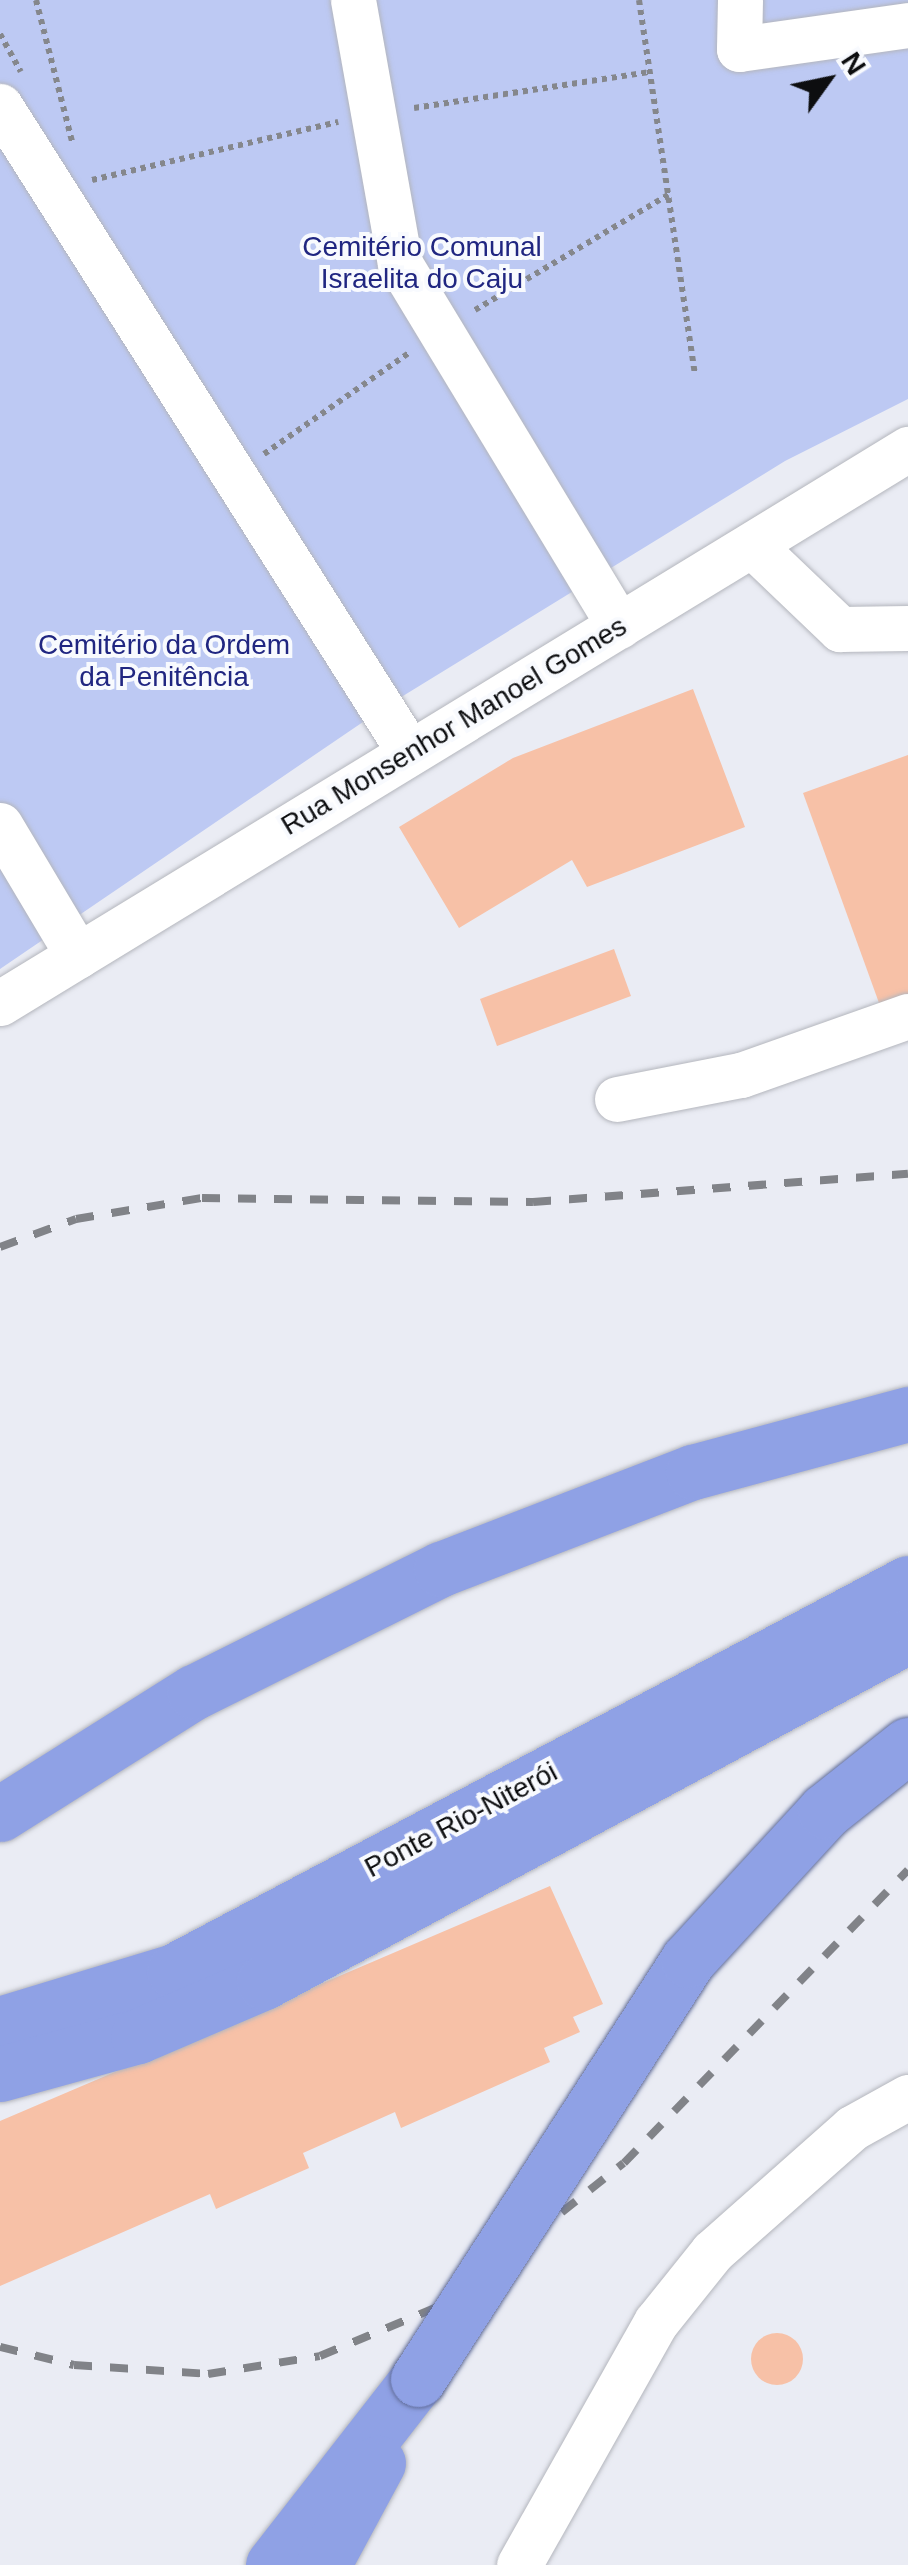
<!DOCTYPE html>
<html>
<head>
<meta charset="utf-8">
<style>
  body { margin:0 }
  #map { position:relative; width:908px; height:2565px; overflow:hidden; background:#eaecf4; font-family:Helvetica,sans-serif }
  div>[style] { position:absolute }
  .green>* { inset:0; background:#bdc9f3 }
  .building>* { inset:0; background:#f7c1a7 }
  .round { border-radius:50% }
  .path>* { height:6px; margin-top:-3px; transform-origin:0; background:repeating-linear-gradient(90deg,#85878c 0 5px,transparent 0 10px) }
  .roads { filter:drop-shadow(0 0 2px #b4b6bd) drop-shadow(0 0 2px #b4b6bd) }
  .minor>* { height:45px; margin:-22.5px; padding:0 22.5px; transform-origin:22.5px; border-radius:22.5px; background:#fff }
  .highway>* { height:55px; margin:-27.5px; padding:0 27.5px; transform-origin:27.5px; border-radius:27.5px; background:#8fa1e5 }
  .rail>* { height:8px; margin-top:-4px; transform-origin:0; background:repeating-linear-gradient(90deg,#818388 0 18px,transparent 0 36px) }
  .bridges { filter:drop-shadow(0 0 2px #626e9a) drop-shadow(0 0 2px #626e9a) }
  .highway-bridge>* { height:55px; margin:-27.5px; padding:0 27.5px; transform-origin:27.5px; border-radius:27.5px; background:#8fa1e5 }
  span { translate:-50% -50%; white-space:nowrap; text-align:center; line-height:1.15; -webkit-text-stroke:8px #f8fafe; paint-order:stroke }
  .park-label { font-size:28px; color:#202681 }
  .street-label { font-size:28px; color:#0d0e10 }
  .north { position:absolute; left:778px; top:30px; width:100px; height:100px; -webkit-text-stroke:8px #f8fafe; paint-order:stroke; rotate:57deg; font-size:28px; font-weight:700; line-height:40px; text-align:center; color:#0d0e10 }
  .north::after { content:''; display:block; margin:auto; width:35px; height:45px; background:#0d0e10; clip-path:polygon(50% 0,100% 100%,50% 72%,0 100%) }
</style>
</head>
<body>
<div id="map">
  <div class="green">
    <i style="clip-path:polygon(0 0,908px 0,908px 399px,785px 461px,385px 707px,0 969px)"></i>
  </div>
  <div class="building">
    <i style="clip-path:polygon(693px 689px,745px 827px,587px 887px,572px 860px,459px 928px,399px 827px,513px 758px)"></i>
    <i style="clip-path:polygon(908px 755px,908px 1005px,883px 1014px,803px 793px)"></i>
    <i style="clip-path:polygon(614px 949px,631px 996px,497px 1046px,480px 999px)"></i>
    <i style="clip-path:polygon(550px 1886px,603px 2004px,573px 2017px,580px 2032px,544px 2048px,550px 2062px,401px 2128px,395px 2112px,303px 2153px,309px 2168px,216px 2209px,210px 2194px,0 2286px,0 2121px)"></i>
    <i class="round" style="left:751px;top:2333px;width:52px;height:52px"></i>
  </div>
  <div class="path">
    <i style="left:36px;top:0;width:146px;rotate:75.7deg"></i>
    <i style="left:639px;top:0;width:379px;rotate:81.5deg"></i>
    <i style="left:0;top:34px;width:43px;rotate:61.1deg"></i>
    <i style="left:414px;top:108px;width:239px;rotate:-8.7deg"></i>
    <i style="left:92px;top:180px;width:253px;rotate:-13.3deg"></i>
    <i style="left:475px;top:310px;width:225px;rotate:-30.8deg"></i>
    <i style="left:264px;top:454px;width:178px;rotate:-34.9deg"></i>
  </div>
  <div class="roads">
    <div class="minor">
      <i style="left:353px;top:0;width:268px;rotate:79.9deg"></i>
      <i style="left:400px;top:264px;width:423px;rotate:58.8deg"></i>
      <i style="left:740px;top:0;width:49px;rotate:91.2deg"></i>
      <i style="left:739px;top:49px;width:171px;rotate:-8.1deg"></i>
      <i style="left:0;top:106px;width:762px;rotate:57.64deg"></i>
      <i style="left:752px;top:545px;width:122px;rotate:43.7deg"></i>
      <i style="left:840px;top:629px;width:68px;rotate:-0.8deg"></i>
      <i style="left:0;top:825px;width:152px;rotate:59.2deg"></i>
      <i style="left:0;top:1003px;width:1064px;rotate:-31.39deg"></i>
      <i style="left:617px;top:1099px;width:126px;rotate:-11deg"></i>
      <i style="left:741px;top:1075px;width:177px;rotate:-19.5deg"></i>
      <i style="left:519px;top:2565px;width:279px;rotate:-60.6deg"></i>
      <i style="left:656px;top:2322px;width:90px;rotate:-51.3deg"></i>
      <i style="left:712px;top:2252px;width:187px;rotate:-41.5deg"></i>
      <i style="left:852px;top:2128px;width:64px;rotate:-29deg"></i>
    </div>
    <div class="highway">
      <i style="left:0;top:1814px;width:229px;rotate:-32.2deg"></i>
      <i style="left:194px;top:1692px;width:276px;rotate:-26.5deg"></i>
      <i style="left:441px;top:1569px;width:270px;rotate:-21.1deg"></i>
      <i style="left:693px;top:1472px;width:223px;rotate:-15.1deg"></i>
      <i style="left:0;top:2024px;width:182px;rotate:-16.9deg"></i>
      <i style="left:174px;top:1971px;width:830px;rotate:-27.86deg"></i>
      <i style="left:0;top:2074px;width:143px;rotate:-15.4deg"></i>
      <i style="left:138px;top:2036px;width:137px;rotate:-23.2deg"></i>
      <i style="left:264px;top:1982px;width:731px;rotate:-28.25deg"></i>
      <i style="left:273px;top:2565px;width:236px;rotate:-52.1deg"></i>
      <i style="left:323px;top:2565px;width:116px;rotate:-61.7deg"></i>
    </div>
  </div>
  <div class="rail">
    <i style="left:0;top:1247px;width:81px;rotate:-20.2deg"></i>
    <i style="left:76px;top:1219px;width:128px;rotate:-9.5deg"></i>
    <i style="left:202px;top:1198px;width:331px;rotate:0.7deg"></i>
    <i style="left:533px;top:1202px;width:376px;rotate:-4.3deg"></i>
    <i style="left:0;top:2347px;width:76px;rotate:13.7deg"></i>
    <i style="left:74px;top:2365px;width:134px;rotate:3.8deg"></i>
    <i style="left:208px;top:2374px;width:113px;rotate:-9.1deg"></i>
    <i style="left:320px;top:2356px;width:140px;rotate:-22.7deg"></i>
    <i style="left:449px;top:2302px;width:223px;rotate:-38.5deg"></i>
    <i style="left:624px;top:2163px;width:408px;rotate:-45.9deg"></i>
  </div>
  <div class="bridges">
    <div class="highway-bridge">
      <i style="left:418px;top:2379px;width:498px;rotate:-57.2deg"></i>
      <i style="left:688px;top:1960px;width:202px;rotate:-47.4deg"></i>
      <i style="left:825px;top:1811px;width:106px;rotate:-38.5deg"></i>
    </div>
  </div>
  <div class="park-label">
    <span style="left:422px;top:263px">Cemitério Comunal<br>Israelita do Caju</span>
    <span style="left:164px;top:661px">Cemitério da Ordem<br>da Penitência</span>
  </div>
  <div class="street-label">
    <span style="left:454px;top:726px;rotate:-31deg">Rua Monsenhor Manoel Gomes</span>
    <span style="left:461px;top:1820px;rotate:-28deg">Ponte Rio-Niterói</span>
  </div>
  <div class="north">N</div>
</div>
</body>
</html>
